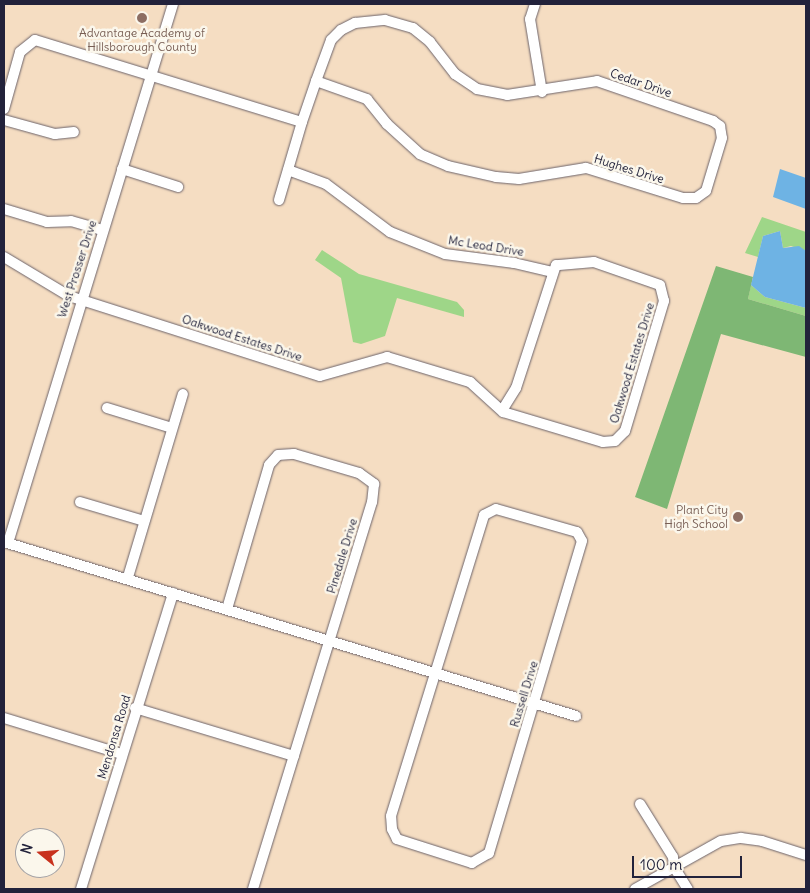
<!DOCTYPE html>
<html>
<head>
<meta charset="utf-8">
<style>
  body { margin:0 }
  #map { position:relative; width:810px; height:893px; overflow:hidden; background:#f5ddc2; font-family:Delius,sans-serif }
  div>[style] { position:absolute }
  .green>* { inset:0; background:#9ed688 }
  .forest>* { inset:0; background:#7eb774 }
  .water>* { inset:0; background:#6eb3e4 }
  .roads { filter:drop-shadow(0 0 1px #6c636a) drop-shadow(0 0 1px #6c636a) }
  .minor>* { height:10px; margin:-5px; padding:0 5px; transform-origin:5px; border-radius:5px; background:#fff }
  .dots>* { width:14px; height:14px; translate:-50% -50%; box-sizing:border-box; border:2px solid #fbf7ec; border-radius:50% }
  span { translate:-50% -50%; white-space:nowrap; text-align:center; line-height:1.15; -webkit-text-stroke:5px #fbf7ec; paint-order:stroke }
  .education-label { font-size:12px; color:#785e54 }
  .right { translate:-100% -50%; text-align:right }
  .street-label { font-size:12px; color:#22223b }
  .frame { position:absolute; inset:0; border:5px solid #22223b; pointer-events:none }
  .north { position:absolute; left:15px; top:828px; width:50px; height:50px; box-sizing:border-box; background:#fbf7ec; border:1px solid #a4a2a5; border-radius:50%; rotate:287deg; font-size:14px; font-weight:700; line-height:20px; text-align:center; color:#22223b }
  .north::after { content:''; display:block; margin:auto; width:18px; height:22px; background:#c8321e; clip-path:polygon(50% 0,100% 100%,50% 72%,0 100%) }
  .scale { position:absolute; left:632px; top:856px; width:110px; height:22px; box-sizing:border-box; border:2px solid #22223b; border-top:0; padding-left:6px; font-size:15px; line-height:18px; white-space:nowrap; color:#22223b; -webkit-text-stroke:4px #fbf7ec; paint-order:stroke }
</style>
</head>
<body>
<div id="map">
  <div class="green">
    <i style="clip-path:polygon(762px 217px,806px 232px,806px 251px,791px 246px,783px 248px,780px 231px,763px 236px,758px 257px,745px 253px)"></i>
    <i style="clip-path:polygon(322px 250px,359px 274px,457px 302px,464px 310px,464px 317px,397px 298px,385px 336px,361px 344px,353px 342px,341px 278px,315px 260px)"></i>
    <i style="clip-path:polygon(751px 285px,765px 297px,806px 308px,806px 316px,748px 299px)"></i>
  </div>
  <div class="forest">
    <i style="clip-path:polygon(716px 266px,753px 277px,748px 299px,806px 316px,806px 357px,721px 334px,667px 509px,635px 497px)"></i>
  </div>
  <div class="water">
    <i style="clip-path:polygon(780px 169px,806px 178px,806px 209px,773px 197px)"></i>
    <i style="clip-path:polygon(780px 231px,783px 248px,799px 246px,806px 251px,806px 308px,765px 297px,751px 285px,763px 236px)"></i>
  </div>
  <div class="roads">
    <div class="minor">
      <i style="left:535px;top:4px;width:16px;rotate:108deg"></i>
      <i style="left:530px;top:19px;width:74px;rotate:80.7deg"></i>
      <i style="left:4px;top:109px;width:59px;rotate:-74.3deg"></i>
      <i style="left:20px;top:52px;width:19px;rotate:-39deg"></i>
      <i style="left:35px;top:40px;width:279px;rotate:17.1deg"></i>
      <i style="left:4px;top:120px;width:53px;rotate:15.4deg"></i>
      <i style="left:55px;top:134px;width:19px;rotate:-6deg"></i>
      <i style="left:122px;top:169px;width:59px;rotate:17.8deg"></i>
      <i style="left:288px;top:170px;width:40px;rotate:20.2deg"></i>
      <i style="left:326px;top:184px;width:80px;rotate:36.9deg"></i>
      <i style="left:390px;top:232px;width:59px;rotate:21.8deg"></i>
      <i style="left:445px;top:254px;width:70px;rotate:7.4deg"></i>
      <i style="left:514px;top:263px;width:39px;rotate:13deg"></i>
      <i style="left:279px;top:200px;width:81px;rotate:-73.6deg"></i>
      <i style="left:302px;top:122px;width:43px;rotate:-71.1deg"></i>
      <i style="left:316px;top:81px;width:44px;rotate:-69.9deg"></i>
      <i style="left:331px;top:40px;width:14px;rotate:-45deg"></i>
      <i style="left:341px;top:30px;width:16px;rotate:-27deg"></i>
      <i style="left:355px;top:23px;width:30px;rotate:-6deg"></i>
      <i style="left:385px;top:20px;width:29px;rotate:16deg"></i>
      <i style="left:413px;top:28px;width:22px;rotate:39deg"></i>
      <i style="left:430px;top:42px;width:41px;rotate:52deg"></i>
      <i style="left:455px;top:74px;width:27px;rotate:34deg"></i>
      <i style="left:477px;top:89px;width:31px;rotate:11deg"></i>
      <i style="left:507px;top:95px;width:91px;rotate:-8.8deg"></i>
      <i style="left:597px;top:81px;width:123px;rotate:19deg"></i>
      <i style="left:713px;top:121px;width:9px;rotate:36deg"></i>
      <i style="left:720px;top:126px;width:12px;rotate:81deg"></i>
      <i style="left:722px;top:138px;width:55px;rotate:106.8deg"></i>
      <i style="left:706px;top:191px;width:12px;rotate:145deg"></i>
      <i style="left:696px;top:198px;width:13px;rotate:180deg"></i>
      <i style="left:683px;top:198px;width:102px;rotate:-162.8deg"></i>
      <i style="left:586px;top:168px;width:68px;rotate:170.7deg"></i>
      <i style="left:519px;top:179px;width:23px;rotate:-175deg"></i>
      <i style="left:496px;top:177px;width:49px;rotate:-167.1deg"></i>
      <i style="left:448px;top:166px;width:30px;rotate:-157deg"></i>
      <i style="left:420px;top:154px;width:45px;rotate:-137.7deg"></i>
      <i style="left:387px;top:124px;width:32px;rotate:-129deg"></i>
      <i style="left:367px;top:99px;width:54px;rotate:-160.6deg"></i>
      <i style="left:4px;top:209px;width:45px;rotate:16.8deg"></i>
      <i style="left:47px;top:222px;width:24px;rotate:-2deg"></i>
      <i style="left:71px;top:221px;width:32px;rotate:16deg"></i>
      <i style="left:4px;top:257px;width:76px;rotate:31deg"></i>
      <i style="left:69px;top:296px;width:263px;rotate:17.7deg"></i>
      <i style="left:320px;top:376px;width:70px;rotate:-15.8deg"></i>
      <i style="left:387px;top:357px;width:87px;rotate:16.8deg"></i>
      <i style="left:470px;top:382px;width:45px;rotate:42.3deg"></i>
      <i style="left:503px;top:412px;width:104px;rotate:16.7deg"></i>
      <i style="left:603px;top:442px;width:12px;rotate:-5deg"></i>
      <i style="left:615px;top:441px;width:14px;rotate:-45deg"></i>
      <i style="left:625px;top:431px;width:136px;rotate:-73.3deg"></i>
      <i style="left:664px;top:301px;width:16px;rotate:-104deg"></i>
      <i style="left:660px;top:285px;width:70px;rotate:-160.8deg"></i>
      <i style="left:594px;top:262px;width:38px;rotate:175deg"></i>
      <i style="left:556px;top:265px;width:129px;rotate:108deg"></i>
      <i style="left:516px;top:388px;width:26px;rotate:122deg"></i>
      <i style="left:107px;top:408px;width:68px;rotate:17.1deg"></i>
      <i style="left:80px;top:502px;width:67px;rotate:16.5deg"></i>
      <i style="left:496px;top:509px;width:84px;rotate:15.9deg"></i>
      <i style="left:577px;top:532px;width:10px;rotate:61deg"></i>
      <i style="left:582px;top:541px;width:326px;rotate:106.6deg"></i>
      <i style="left:489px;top:853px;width:20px;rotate:150deg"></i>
      <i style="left:472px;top:863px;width:79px;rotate:-162.3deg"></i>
      <i style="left:397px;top:839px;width:11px;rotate:-117deg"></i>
      <i style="left:392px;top:829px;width:13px;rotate:-94deg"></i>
      <i style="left:391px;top:816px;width:315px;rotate:-72.8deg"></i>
      <i style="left:484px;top:515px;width:13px;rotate:-27deg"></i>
      <i style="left:4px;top:542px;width:598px;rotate:16.92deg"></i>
      <i style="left:8px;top:543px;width:564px;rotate:-72.98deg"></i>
      <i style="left:128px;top:577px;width:191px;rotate:-73.3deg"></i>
      <i style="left:227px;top:609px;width:150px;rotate:-73.7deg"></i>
      <i style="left:269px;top:465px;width:13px;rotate:-48deg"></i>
      <i style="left:278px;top:455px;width:16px;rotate:-4deg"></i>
      <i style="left:294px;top:454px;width:68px;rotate:16.3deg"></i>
      <i style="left:359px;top:473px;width:19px;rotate:36deg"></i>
      <i style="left:374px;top:484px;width:18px;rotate:96deg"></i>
      <i style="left:372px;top:502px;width:405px;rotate:107.1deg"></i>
      <i style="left:135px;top:708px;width:166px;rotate:16.8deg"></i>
      <i style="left:4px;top:718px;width:123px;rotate:17deg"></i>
      <i style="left:640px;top:804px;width:62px;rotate:58.1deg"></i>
      <i style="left:673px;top:857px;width:10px;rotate:84deg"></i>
      <i style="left:674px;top:867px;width:26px;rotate:58deg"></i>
      <i style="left:81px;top:889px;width:310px;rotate:-72.7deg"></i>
      <i style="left:635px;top:889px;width:98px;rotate:-29.2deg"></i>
      <i style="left:721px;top:841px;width:20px;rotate:-9deg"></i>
      <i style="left:741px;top:838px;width:21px;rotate:8deg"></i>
      <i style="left:762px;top:841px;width:46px;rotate:17.7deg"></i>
    </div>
  </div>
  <div class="dots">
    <i style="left:142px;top:18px;background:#8d6e63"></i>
    <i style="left:738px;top:517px;background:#8d6e63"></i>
  </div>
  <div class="education-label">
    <span style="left:142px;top:40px">Advantage Academy of<br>Hillsborough County</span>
    <span class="right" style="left:728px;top:517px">Plant City<br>High School</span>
  </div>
  <div class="street-label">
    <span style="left:641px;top:83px;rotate:19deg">Cedar Drive</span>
    <span style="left:629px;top:169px;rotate:17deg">Hughes Drive</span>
    <span style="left:486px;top:246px;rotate:9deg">Mc Leod Drive</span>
    <span style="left:77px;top:269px;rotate:-72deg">West Prosser Drive</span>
    <span style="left:242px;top:338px;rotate:18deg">Oakwood Estates Drive</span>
    <span style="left:632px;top:363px;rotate:-73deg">Oakwood Estates Drive</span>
    <span style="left:342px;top:556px;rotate:-73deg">Pinedale Drive</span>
    <span style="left:524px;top:694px;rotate:-73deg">Russell Drive</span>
    <span style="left:114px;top:737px;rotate:-73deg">Mendonsa Road</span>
  </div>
  <div class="frame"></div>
  <div class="north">N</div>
  <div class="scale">100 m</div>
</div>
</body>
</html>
